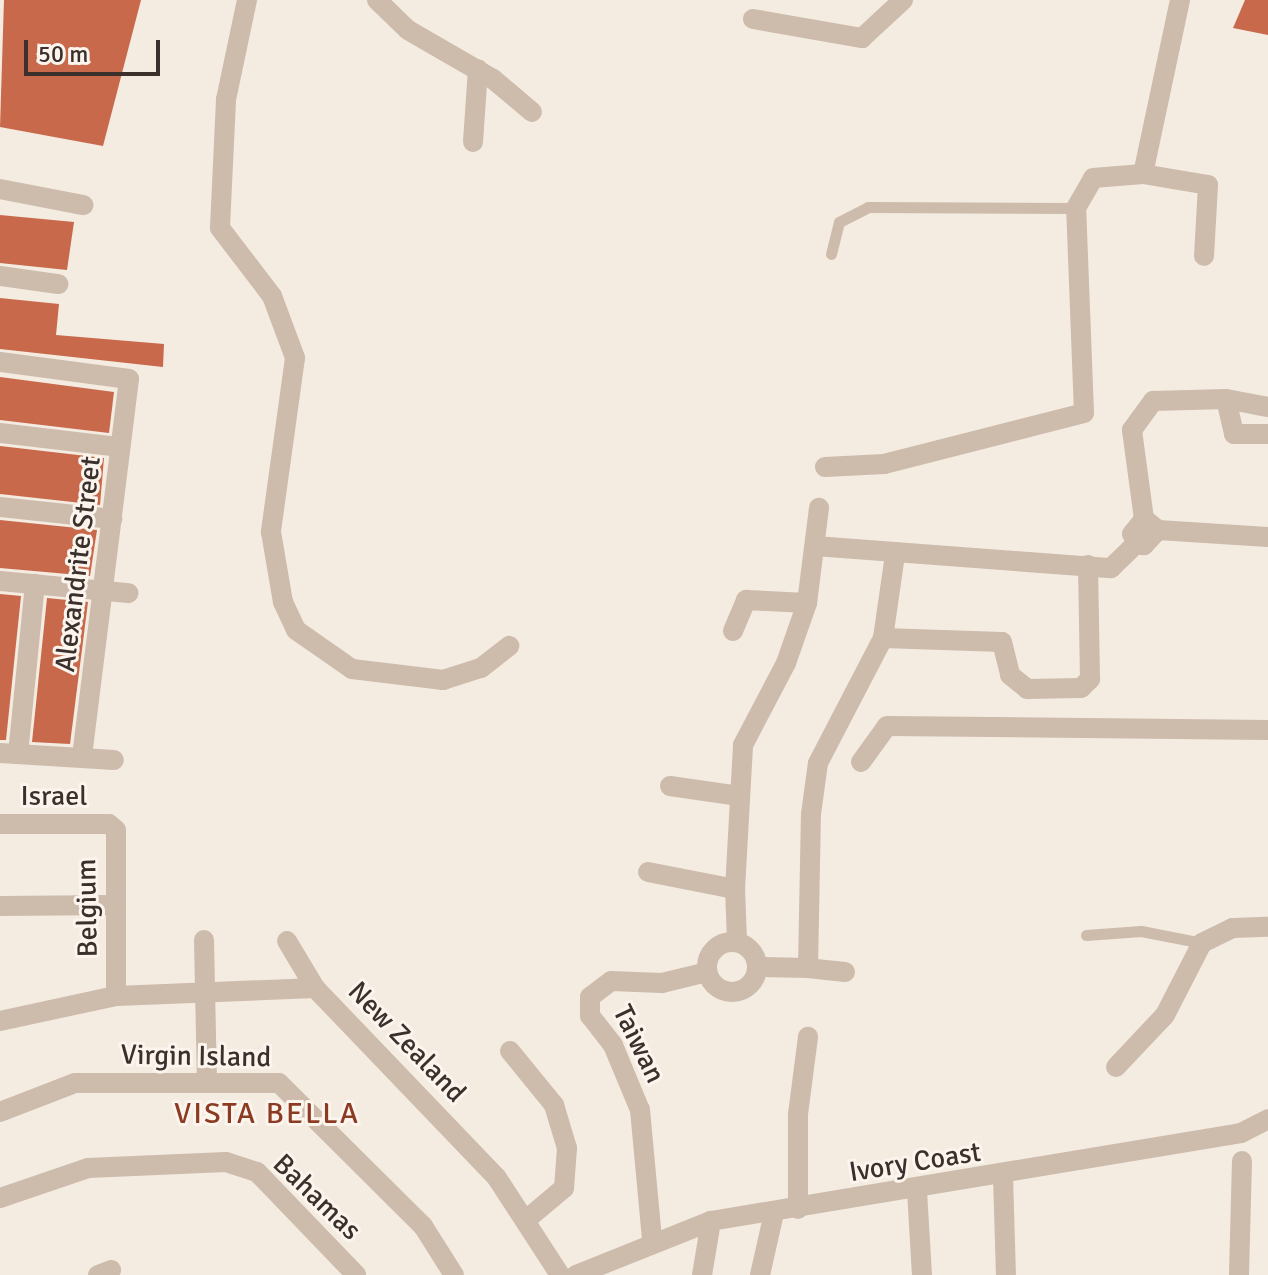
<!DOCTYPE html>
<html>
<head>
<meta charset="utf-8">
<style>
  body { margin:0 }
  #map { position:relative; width:1268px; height:1275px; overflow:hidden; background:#f4ebe1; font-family:Signika,sans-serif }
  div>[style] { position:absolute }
  .building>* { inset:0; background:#c8694b }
  .service>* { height:11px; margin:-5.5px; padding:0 5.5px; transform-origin:5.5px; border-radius:5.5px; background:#cdbbac }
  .minor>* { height:20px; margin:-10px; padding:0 10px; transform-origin:10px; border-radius:10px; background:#cdbbac }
  .minor>.ring { margin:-10px; padding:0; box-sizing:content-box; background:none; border:20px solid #cdbbac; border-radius:50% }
  span { translate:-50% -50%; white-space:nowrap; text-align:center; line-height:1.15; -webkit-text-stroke:6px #fbf5ee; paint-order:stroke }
  .street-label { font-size:28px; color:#3b302b }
  .neighbourhood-label { font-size:30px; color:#8c3b22; letter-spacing:2px }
  .scale { position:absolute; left:24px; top:40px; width:136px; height:36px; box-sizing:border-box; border:4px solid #3b302b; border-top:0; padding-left:10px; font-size:24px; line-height:28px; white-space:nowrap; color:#3b302b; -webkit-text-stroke:6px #fbf5ee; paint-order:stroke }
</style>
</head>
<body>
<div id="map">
  <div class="building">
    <i style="clip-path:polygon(4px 0,141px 0,103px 146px,0 127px)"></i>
    <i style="clip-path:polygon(1245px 0,1268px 0,1268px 35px,1233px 28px)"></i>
    <i style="clip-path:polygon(0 215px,74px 222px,67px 270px,0 263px)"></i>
    <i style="clip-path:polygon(0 298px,59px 304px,56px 335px,164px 344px,163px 367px,0 349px)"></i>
    <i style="clip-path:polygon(0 377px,114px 392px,109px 433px,0 420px)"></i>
    <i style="clip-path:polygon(0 446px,104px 458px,100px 505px,0 494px)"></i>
    <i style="clip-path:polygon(0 520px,97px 530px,90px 576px,0 568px)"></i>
    <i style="clip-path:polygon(0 594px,21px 596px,6px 740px,0 740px)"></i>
    <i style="clip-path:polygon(47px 598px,88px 602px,70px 744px,32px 742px)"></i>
  </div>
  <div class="service">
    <i style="left:831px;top:254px;width:33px;rotate:-76deg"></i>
    <i style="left:839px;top:222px;width:33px;rotate:-27deg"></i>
    <i style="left:868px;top:207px;width:208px;rotate:0.3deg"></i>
    <i style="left:1086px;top:935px;width:55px;rotate:-4.2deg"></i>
    <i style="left:1141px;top:931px;width:62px;rotate:11.1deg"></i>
  </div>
  <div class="minor">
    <i style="left:247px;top:0;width:102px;rotate:101.9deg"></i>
    <i style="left:226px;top:100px;width:128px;rotate:92.7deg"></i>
    <i style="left:220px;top:228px;width:86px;rotate:52.6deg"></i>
    <i style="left:272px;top:296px;width:66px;rotate:69.6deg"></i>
    <i style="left:295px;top:358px;width:176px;rotate:97.9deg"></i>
    <i style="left:271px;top:532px;width:71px;rotate:80.3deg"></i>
    <i style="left:283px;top:602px;width:31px;rotate:65deg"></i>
    <i style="left:296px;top:630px;width:68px;rotate:34.9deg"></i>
    <i style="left:352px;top:669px;width:92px;rotate:6.9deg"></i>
    <i style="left:443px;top:680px;width:40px;rotate:-18deg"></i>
    <i style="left:481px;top:668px;width:36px;rotate:-38deg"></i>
    <i style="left:377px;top:0;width:43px;rotate:44.1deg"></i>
    <i style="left:408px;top:30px;width:98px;rotate:30deg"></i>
    <i style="left:493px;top:79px;width:51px;rotate:40.2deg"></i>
    <i style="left:753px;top:19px;width:111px;rotate:9.9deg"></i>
    <i style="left:862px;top:38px;width:56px;rotate:-42.8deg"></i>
    <i style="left:473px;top:142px;width:73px;rotate:-86.1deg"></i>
    <i style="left:1143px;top:174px;width:178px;rotate:-78deg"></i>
    <i style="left:0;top:189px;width:85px;rotate:10.9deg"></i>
    <i style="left:0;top:276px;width:59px;rotate:7.9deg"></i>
    <i style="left:0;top:362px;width:130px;rotate:7.5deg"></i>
    <i style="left:129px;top:379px;width:379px;rotate:97.1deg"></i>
    <i style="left:1226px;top:399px;width:36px;rotate:77deg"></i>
    <i style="left:1234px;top:434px;width:34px"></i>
    <i style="left:0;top:433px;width:121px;rotate:6.7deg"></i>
    <i style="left:825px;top:467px;width:59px;rotate:-2.9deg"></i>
    <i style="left:884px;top:464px;width:206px;rotate:-14.3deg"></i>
    <i style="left:1084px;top:413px;width:205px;rotate:-92.2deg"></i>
    <i style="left:1076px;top:208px;width:34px;rotate:-60deg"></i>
    <i style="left:1093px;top:178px;width:50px;rotate:-4.6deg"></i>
    <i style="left:1143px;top:174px;width:66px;rotate:9.6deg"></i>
    <i style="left:1208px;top:185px;width:71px;rotate:93.2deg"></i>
    <i style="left:0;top:507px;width:113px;rotate:6.1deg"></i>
    <i style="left:1144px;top:519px;width:90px;rotate:-97.7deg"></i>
    <i style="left:1132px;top:430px;width:36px;rotate:-54deg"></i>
    <i style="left:1153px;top:401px;width:73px;rotate:-1.6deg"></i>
    <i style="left:1226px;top:399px;width:43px;rotate:10.8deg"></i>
    <i style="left:1158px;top:530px;width:21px;rotate:133deg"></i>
    <i style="left:1144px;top:545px;width:16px;rotate:-137deg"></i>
    <i style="left:1132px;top:534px;width:19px;rotate:-51deg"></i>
    <i style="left:1144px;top:519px;width:18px;rotate:38deg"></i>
    <i style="left:1158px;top:530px;width:110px;rotate:3.6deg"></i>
    <i style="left:815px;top:546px;width:297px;rotate:4.3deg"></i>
    <i style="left:1111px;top:568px;width:36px;rotate:-44deg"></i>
    <i style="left:0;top:581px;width:129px;rotate:5.4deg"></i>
    <i style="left:733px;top:631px;width:34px;rotate:-67deg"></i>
    <i style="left:746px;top:600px;width:61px;rotate:2.8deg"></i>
    <i style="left:883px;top:638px;width:119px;rotate:1.9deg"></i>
    <i style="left:1002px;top:642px;width:34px;rotate:76deg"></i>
    <i style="left:1010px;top:675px;width:22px;rotate:39deg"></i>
    <i style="left:1027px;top:689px;width:54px;rotate:-1.1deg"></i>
    <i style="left:1081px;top:688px;width:13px;rotate:-45deg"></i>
    <i style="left:1090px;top:679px;width:114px;rotate:-91deg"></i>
    <i style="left:0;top:753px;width:114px;rotate:3.5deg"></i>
    <i style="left:18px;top:754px;width:171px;rotate:-84.3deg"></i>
    <i style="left:861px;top:762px;width:44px;rotate:-54.2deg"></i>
    <i style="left:887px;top:726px;width:381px;rotate:0.6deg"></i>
    <i style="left:670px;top:786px;width:70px;rotate:8.2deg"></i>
    <i style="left:0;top:824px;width:109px"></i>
    <i style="left:109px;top:824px;width:9px;rotate:41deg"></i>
    <i style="left:116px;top:830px;width:166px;rotate:90deg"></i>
    <i style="left:648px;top:872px;width:89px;rotate:11.1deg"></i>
    <i style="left:735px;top:889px;width:53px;rotate:87.8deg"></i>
    <i style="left:735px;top:889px;width:144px;rotate:-86.8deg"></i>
    <i style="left:743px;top:745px;width:93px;rotate:-62.3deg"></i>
    <i style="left:786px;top:663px;width:64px;rotate:-70.7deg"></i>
    <i style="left:807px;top:603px;width:96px;rotate:-82.8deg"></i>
    <i style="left:0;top:906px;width:115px;rotate:-0.5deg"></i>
    <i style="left:204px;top:940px;width:138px;rotate:88.8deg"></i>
    <i style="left:287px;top:941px;width:55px;rotate:59.2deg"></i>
    <i style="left:315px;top:988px;width:263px;rotate:46.2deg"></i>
    <i style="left:497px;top:1178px;width:116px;rotate:57deg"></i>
    <i class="ring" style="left:707px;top:942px;width:30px;height:30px"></i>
    <i style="left:757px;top:967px;width:51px;rotate:1.1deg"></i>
    <i style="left:845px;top:972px;width:37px;rotate:-174deg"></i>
    <i style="left:808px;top:968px;width:154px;rotate:-88.9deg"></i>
    <i style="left:811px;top:814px;width:51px;rotate:-82.2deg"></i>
    <i style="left:818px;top:763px;width:141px;rotate:-62.5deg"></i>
    <i style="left:883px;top:638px;width:84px;rotate:-81.8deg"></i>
    <i style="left:0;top:1021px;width:119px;rotate:-12.2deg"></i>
    <i style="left:116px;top:996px;width:199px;rotate:-2.3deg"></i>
    <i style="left:510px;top:1051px;width:70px;rotate:50.8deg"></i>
    <i style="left:554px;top:1105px;width:45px;rotate:73.2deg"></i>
    <i style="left:567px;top:1148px;width:40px;rotate:94.3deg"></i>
    <i style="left:564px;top:1188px;width:48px;rotate:140deg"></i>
    <i style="left:1116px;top:1067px;width:71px;rotate:-46.7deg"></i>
    <i style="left:1165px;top:1015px;width:81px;rotate:-62.8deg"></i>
    <i style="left:1202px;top:943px;width:34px;rotate:-26deg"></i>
    <i style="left:1233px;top:928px;width:35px;rotate:-2deg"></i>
    <i style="left:0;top:1112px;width:80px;rotate:-21.1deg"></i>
    <i style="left:75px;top:1083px;width:204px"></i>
    <i style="left:279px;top:1083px;width:203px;rotate:44.8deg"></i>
    <i style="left:423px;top:1226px;width:58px;rotate:57.7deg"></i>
    <i style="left:1003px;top:1176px;width:99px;rotate:88.3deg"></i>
    <i style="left:917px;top:1191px;width:84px;rotate:86.6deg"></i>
    <i style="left:0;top:1198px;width:93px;rotate:-18.8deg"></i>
    <i style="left:88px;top:1168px;width:138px;rotate:-2.5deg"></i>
    <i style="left:226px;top:1162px;width:33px;rotate:18deg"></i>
    <i style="left:257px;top:1172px;width:143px;rotate:46.1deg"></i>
    <i style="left:798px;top:1209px;width:95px;rotate:-90deg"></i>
    <i style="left:798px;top:1114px;width:78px;rotate:-82.6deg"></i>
    <i style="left:652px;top:1239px;width:130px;rotate:-95.3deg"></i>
    <i style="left:640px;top:1110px;width:70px;rotate:-112.6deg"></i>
    <i style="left:613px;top:1045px;width:37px;rotate:-128deg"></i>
    <i style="left:590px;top:1016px;width:19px;rotate:-90deg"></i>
    <i style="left:590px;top:997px;width:26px;rotate:-37deg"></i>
    <i style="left:611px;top:981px;width:51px;rotate:2.2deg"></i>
    <i style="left:662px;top:983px;width:46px;rotate:-13.7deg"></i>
    <i style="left:98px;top:1275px;width:14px;rotate:-21deg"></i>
    <i style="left:576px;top:1275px;width:145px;rotate:-21.8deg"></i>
    <i style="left:711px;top:1221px;width:537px;rotate:-9.43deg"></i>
    <i style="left:1241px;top:1133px;width:30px;rotate:-27deg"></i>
    <i style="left:702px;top:1275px;width:55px;rotate:-80.5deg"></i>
    <i style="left:760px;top:1275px;width:64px;rotate:-77.3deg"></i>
    <i style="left:1239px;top:1275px;width:114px;rotate:-88.5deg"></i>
  </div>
  <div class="street-label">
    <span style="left:78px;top:564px;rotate:-83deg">Alexandrite Street</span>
    <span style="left:54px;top:796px">Israel</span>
    <span style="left:87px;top:908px;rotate:-91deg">Belgium</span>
    <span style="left:407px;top:1042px;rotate:46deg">New Zealand</span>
    <span style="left:639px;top:1044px;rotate:64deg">Taiwan</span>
    <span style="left:196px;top:1056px;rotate:1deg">Virgin Island</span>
    <span style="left:915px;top:1162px;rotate:-9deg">Ivory Coast</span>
    <span style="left:317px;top:1197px;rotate:44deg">Bahamas</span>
  </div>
  <div class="neighbourhood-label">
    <span style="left:267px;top:1114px">VISTA BELLA</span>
  </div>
  <div class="scale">50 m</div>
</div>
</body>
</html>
